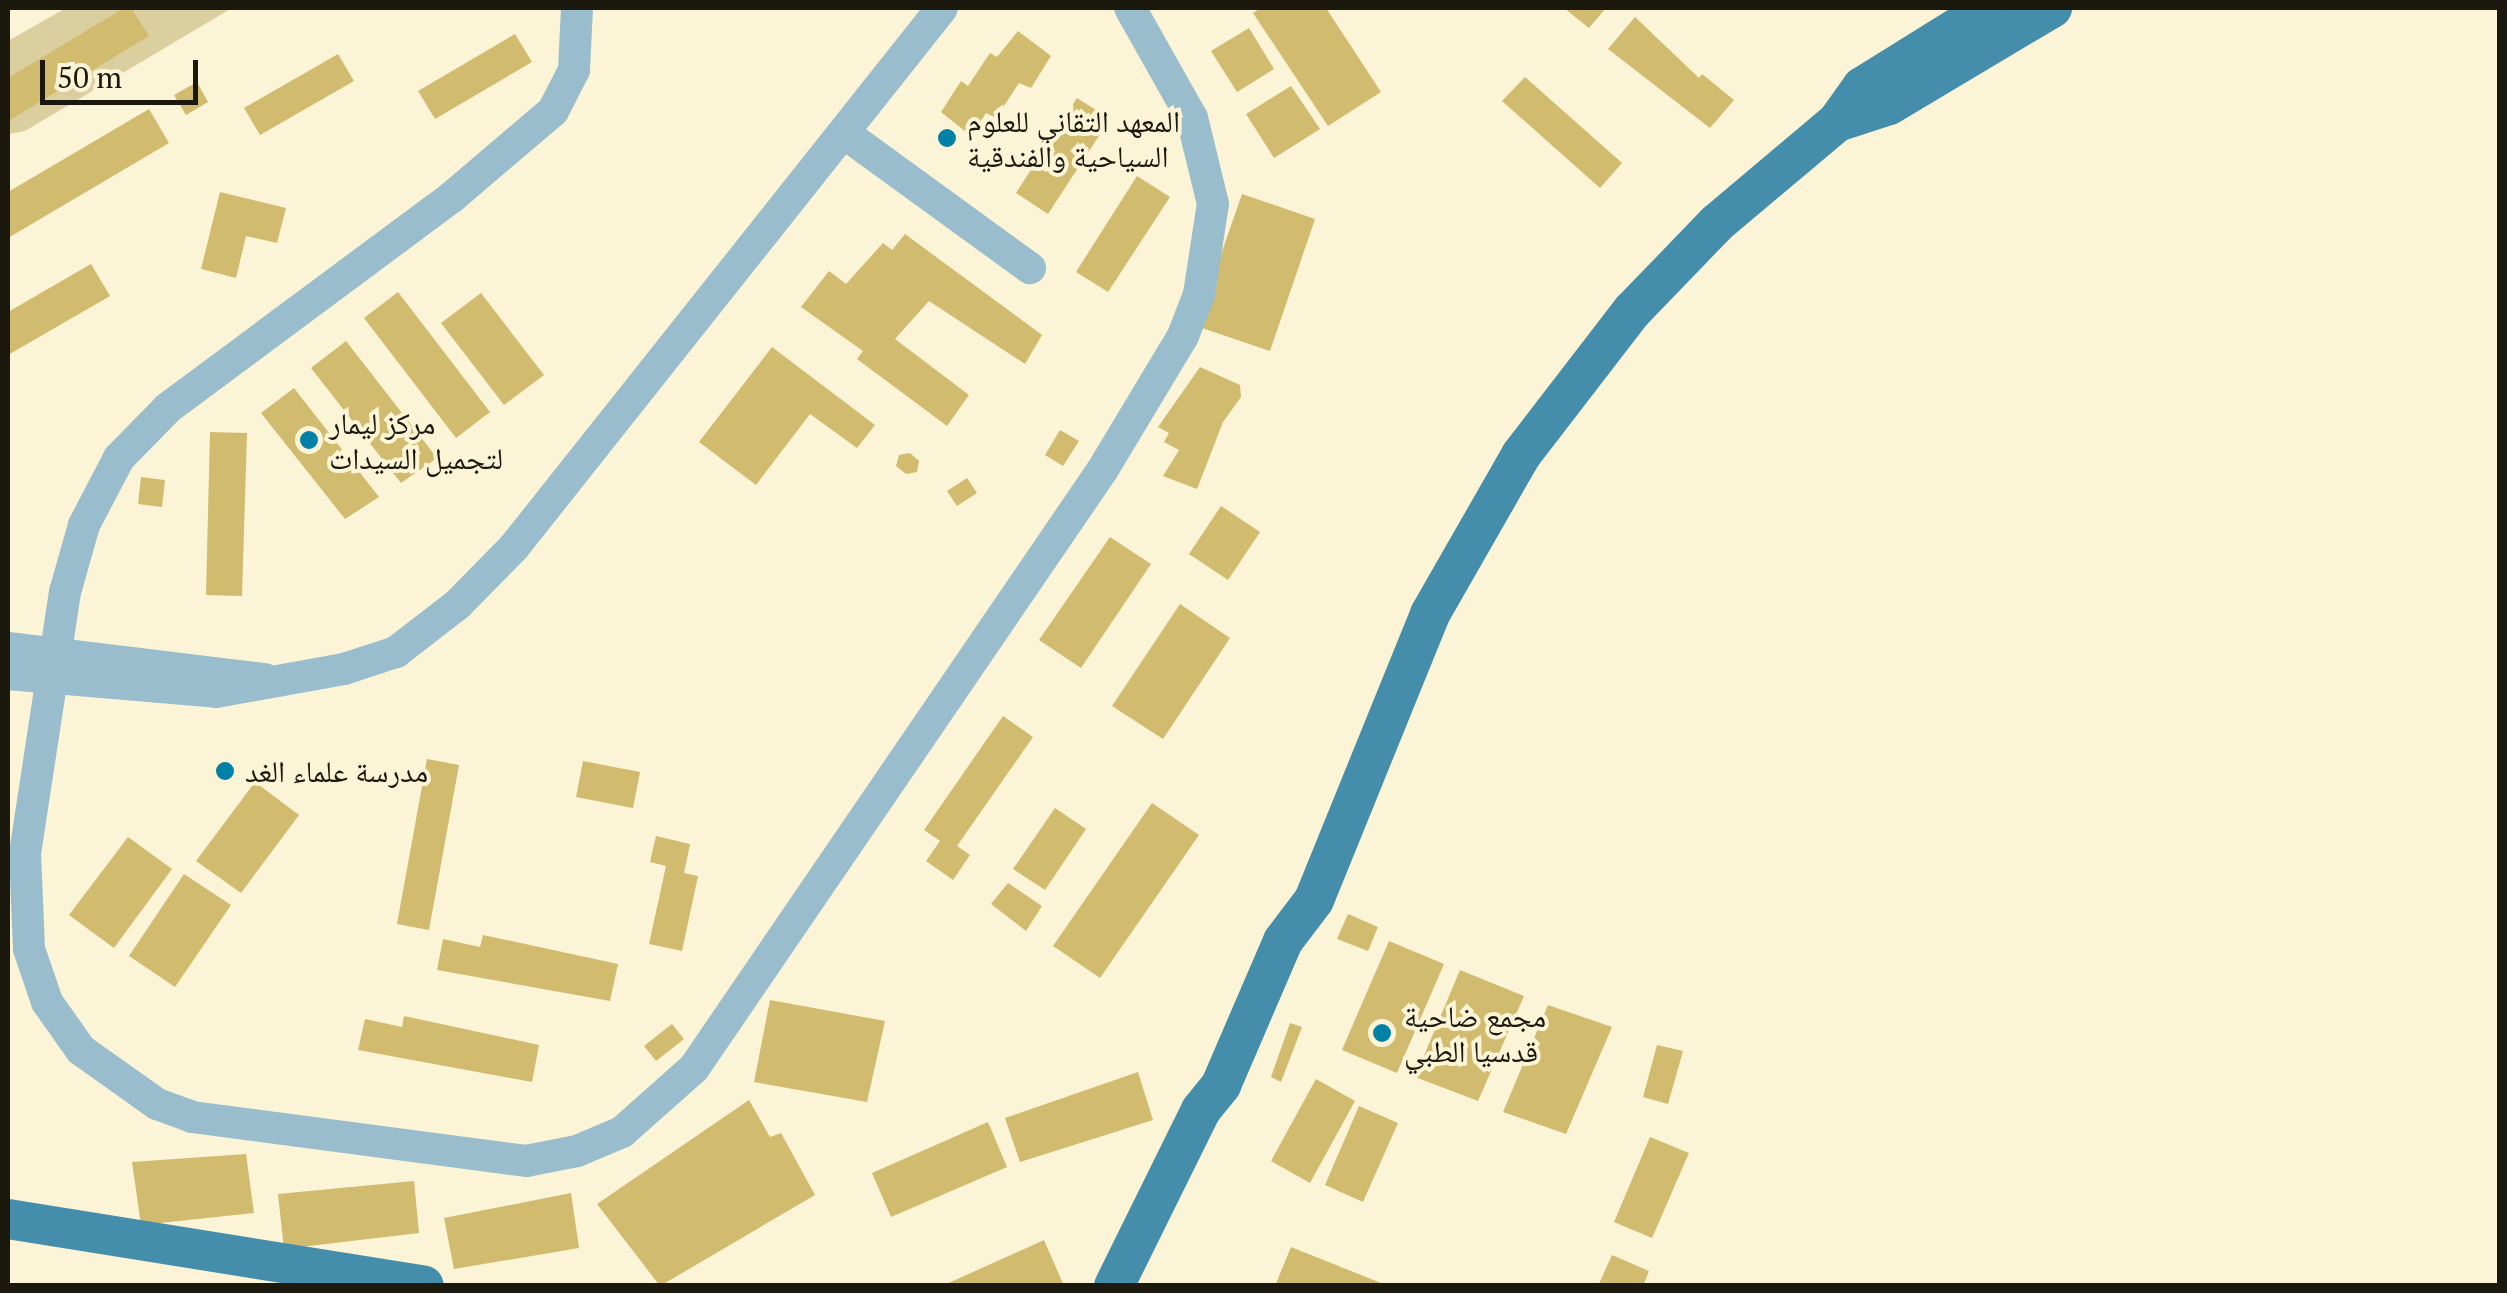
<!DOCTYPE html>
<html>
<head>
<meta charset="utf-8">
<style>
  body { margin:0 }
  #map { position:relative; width:2507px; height:1293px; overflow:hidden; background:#fcf4d7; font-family:"PT Serif","Noto Naskh Arabic",serif }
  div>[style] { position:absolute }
  .green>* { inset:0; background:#dbce9f }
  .building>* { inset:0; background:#d1bb6e }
  .minor>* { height:32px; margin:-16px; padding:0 16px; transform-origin:16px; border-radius:16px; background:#99bdcd }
  .major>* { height:40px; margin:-20px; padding:0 20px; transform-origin:20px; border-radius:20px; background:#448dab }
  .dots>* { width:28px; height:28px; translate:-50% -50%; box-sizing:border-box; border:5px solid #fcf4d7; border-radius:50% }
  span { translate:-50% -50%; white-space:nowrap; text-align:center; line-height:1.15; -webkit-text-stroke:8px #fcf4d7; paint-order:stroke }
  .poi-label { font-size:30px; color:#1b180e }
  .left { translate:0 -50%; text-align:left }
  .frame { position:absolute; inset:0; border:10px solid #1b180e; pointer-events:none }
  .scale { position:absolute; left:40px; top:60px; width:158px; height:45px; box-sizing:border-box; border:5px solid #1b180e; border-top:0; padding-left:12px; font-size:30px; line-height:35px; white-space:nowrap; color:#1b180e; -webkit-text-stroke:8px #fcf4d7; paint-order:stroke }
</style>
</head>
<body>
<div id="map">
  <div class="green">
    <i style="clip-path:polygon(66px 8px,232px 8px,25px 131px,8px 134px,8px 41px)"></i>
  </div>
  <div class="building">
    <i style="clip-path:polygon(124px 8px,131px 8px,149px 36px,8px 121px,8px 78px)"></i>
    <i style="clip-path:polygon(1261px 8px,1326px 8px,1381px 92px,1328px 126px,1253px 13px)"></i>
    <i style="clip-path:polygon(1564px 8px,1606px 8px,1589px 28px)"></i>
    <i style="clip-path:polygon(1635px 17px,1699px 78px,1702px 74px,1734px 100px,1710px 128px,1608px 49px)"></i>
    <i style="clip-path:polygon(1249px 28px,1274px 69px,1237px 92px,1211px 51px)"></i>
    <i style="clip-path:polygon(1018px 31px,1051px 56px,1031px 88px,1019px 83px,996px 118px,986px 113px,971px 136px,941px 112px,961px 81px,968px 86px,990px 53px,997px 57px)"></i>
    <i style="clip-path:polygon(515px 34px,532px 62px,435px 119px,418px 91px)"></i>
    <i style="clip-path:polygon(338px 54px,354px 81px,260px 135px,244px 108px)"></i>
    <i style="clip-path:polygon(1525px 77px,1622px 163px,1600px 188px,1502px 101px)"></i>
    <i style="clip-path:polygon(197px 82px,208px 102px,186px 115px,174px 95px)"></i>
    <i style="clip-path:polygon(1291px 86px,1320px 129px,1274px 158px,1246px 114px)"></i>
    <i style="clip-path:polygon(1077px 98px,1110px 119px,1048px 214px,1016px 193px)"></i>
    <i style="clip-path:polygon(149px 109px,169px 143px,8px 238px,8px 192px)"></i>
    <i style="clip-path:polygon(1137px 176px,1170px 197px,1108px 292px,1076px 272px)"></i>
    <i style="clip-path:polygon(220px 192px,286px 208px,277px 243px,246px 236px,236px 278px,201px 269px)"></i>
    <i style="clip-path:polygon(1242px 194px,1315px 219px,1270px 351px,1196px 326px)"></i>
    <i style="clip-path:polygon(905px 234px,1042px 335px,1025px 364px,929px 301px,895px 339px,969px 395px,947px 426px,857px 359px,863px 351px,801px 307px,829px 271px,846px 284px,883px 243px,892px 250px)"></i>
    <i style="clip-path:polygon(91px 264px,110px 296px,8px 355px,8px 312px)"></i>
    <i style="clip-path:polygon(398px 292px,490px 412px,456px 438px,364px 318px)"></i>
    <i style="clip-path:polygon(481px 293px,544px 375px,504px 405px,441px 323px)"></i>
    <i style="clip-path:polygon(346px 341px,437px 458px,401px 483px,311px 368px)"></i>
    <i style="clip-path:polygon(772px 347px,875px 425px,857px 448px,810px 414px,756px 485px,699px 442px)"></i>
    <i style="clip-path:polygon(1200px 367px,1240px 385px,1241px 397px,1223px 422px,1197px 489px,1163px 476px,1179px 450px,1164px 442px,1169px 433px,1158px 427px)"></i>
    <i style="clip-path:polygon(294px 388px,379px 497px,345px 519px,261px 413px)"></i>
    <i style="clip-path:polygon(1060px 430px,1079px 441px,1063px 466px,1045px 455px)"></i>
    <i style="clip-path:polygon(210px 432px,247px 433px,242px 596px,206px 595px)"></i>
    <i style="clip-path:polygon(910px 453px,919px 461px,917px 472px,906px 474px,896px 466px,899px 455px)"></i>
    <i style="clip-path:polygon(141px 477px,165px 480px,162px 507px,138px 504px)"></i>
    <i style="clip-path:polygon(967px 478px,977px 493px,957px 506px,947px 491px)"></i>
    <i style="clip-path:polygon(1221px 506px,1260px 532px,1228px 580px,1189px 554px)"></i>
    <i style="clip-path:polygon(1110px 537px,1151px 564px,1081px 668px,1039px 640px)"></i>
    <i style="clip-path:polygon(1180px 604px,1230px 638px,1163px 739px,1112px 706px)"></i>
    <i style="clip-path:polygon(1003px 716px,1033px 737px,957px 846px,970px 855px,953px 880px,926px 861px,940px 841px,924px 830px)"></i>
    <i style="clip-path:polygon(427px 759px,459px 765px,429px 930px,397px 924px)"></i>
    <i style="clip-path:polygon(583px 761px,640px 772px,633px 808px,576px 797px)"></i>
    <i style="clip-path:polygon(255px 782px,299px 815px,241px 893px,196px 861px)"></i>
    <i style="clip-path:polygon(1152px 803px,1199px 835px,1100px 978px,1053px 946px)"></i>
    <i style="clip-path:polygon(1055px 808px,1086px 829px,1045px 890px,1013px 869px)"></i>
    <i style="clip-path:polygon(656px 836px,690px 844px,684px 873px,698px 876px,682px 951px,649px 944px,666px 866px,650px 862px)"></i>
    <i style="clip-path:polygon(128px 837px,172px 869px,114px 948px,69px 915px)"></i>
    <i style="clip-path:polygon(184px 874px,231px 905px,175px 987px,129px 956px)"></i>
    <i style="clip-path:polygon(1008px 883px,1042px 906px,1026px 931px,991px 904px)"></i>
    <i style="clip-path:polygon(1348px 914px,1378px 927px,1368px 951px,1337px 939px)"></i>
    <i style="clip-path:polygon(483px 935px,618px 964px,610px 1001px,437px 970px,443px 939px,480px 947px)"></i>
    <i style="clip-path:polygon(1389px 941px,1444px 964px,1397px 1073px,1342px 1050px)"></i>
    <i style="clip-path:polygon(1460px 970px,1524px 996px,1478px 1101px,1415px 1077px)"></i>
    <i style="clip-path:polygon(770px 1000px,885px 1021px,867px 1102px,754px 1082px)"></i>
    <i style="clip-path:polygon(1548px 1005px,1612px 1027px,1566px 1134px,1503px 1112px)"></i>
    <i style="clip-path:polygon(404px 1016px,539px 1045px,532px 1082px,358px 1050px,365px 1019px,402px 1027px)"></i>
    <i style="clip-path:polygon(1290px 1023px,1302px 1027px,1281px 1082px,1271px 1077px)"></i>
    <i style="clip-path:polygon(672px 1024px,684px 1039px,656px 1061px,644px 1046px)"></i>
    <i style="clip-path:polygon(1657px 1045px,1683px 1051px,1668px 1104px,1643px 1097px)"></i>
    <i style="clip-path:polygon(1138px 1072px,1153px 1120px,1020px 1162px,1005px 1118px)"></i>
    <i style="clip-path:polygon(1316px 1079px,1355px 1101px,1310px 1183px,1271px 1161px)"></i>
    <i style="clip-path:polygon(749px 1100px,770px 1137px,781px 1133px,815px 1195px,660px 1286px,597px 1204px)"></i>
    <i style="clip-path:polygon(1359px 1106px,1398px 1123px,1363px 1202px,1325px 1185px)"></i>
    <i style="clip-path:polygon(988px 1122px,1007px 1167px,891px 1217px,872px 1173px)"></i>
    <i style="clip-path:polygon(1650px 1137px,1689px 1153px,1652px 1238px,1614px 1222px)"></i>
    <i style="clip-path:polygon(246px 1154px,254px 1213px,141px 1225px,132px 1162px)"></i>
    <i style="clip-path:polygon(414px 1181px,419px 1233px,284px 1249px,278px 1194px)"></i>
    <i style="clip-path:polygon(571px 1193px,579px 1248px,454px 1269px,444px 1218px)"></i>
    <i style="clip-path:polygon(1044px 1240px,1064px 1286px,942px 1286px)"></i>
    <i style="clip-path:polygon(1291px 1247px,1386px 1285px,1385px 1286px,1275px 1286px)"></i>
    <i style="clip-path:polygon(1612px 1255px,1649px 1271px,1643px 1286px,1598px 1286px)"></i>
  </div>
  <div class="minor">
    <i style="left:577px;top:8px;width:62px;rotate:92.8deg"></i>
    <i style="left:574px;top:70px;width:46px;rotate:117.1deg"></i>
    <i style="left:553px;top:111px;width:133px;rotate:139.6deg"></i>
    <i style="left:452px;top:197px;width:355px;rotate:143.4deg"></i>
    <i style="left:167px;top:409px;width:69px;rotate:134.4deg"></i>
    <i style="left:119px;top:458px;width:76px;rotate:117.6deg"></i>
    <i style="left:84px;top:525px;width:70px;rotate:105.8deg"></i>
    <i style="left:65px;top:592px;width:264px;rotate:98.7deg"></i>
    <i style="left:25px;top:853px;width:96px;rotate:87.6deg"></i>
    <i style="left:29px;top:949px;width:56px;rotate:71.2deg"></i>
    <i style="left:47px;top:1002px;width:59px;rotate:54.7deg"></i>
    <i style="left:81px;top:1050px;width:93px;rotate:35.4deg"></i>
    <i style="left:157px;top:1104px;width:37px;rotate:20deg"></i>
    <i style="left:192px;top:1117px;width:337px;rotate:7.5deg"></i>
    <i style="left:526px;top:1161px;width:52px;rotate:-11.1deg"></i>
    <i style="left:577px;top:1151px;width:49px;rotate:-22.9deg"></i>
    <i style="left:622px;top:1132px;width:96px;rotate:-41.6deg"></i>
    <i style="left:694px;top:1068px;width:725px;rotate:-55.67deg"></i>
    <i style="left:1103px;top:469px;width:155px;rotate:-59deg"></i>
    <i style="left:1183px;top:336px;width:45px;rotate:-69.1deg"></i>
    <i style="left:1199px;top:294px;width:91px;rotate:-81.2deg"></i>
    <i style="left:1213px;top:204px;width:89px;rotate:-103.7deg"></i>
    <i style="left:1192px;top:118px;width:126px;rotate:-119.4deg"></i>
    <i style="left:844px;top:133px;width:230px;rotate:36deg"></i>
    <i style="left:8px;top:648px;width:259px;rotate:6.9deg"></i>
    <i style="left:8px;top:674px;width:209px;rotate:4.9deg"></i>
    <i style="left:216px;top:692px;width:130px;rotate:-10.2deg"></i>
    <i style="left:344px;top:669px;width:55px;rotate:-18.1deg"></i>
    <i style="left:396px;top:652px;width:78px;rotate:-37.7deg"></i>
    <i style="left:458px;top:604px;width:80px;rotate:-45.5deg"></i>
    <i style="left:514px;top:547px;width:688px;rotate:-51.55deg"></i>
  </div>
  <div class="major">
    <i style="left:1837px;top:122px;width:55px;rotate:-18.1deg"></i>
    <i style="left:1889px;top:105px;width:190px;rotate:-30.8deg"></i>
    <i style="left:8px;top:1219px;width:421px;rotate:9.1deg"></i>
    <i style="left:1114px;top:1286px;width:196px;rotate:-63.7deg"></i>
    <i style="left:1201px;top:1110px;width:32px;rotate:-51deg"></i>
    <i style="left:1221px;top:1085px;width:157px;rotate:-66.7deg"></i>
    <i style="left:1283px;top:941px;width:51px;rotate:-52.9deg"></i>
    <i style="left:1314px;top:900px;width:309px;rotate:-67.9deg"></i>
    <i style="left:1430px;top:614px;width:183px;rotate:-60.2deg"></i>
    <i style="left:1521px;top:455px;width:182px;rotate:-52.4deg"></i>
    <i style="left:1632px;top:311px;width:122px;rotate:-46deg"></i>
    <i style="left:1717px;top:223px;width:157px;rotate:-40.1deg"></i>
    <i style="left:1837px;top:122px;width:43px;rotate:-54.5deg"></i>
    <i style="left:1862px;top:87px;width:150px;rotate:-31.9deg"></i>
  </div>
  <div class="dots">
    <i style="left:947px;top:138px;background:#0280a5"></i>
    <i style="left:309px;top:440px;background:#0280a5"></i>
    <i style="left:225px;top:771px;background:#0280a5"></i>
    <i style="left:1382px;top:1033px;background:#0280a5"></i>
  </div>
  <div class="poi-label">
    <span class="left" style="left:967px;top:138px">المعهد التقاني للعلوم<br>السياحية والفندقية</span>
    <span class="left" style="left:329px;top:440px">مركز ليمار<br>لتجميل السيدات</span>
    <span class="left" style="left:245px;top:771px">مدرسة علماء الغد</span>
    <span class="left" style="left:1404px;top:1033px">مجمع ضاحية<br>قدسيا الطبي</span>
  </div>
  <div class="frame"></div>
  <div class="scale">50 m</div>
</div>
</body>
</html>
